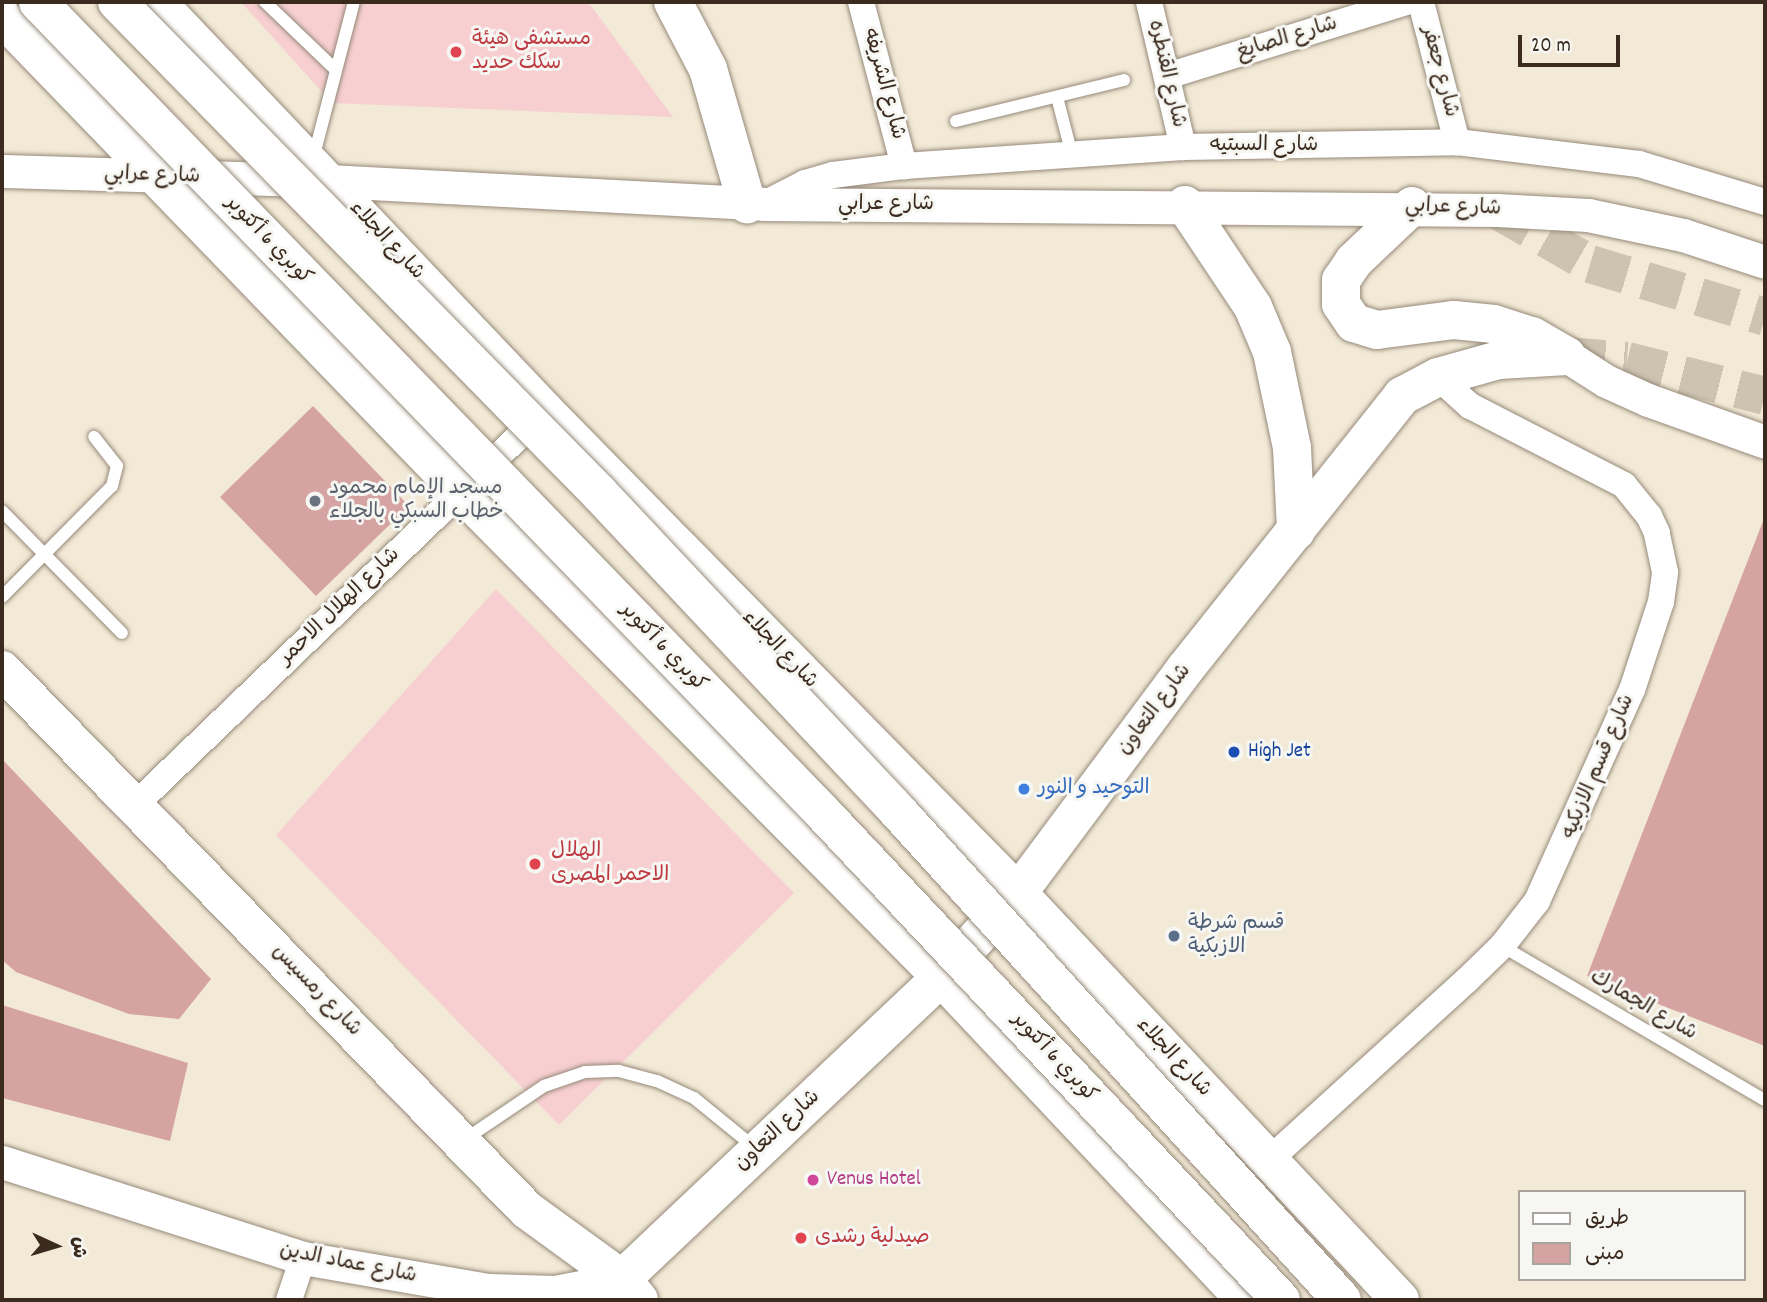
<!DOCTYPE html>
<html>
<head>
<meta charset="utf-8">
<style>
  body { margin:0 }
  #map { position:relative; width:1767px; height:1302px; overflow:hidden; background:#f2e9d6; font-family:Dekko,"Playpen Sans Arabic",sans-serif }
  div>[style] { position:absolute }
  .built>* { inset:0; background:#f7cfd1 }
  .building>* { inset:0; background:#d5a3a2 }
  .primary-tunnel>* { height:38px; margin-top:-19px; transform-origin:0; background:repeating-linear-gradient(90deg,#cdc3b1 0 38px,transparent 0 57px) }
  .roads { filter:drop-shadow(0 0 2px #968a7a) drop-shadow(0 0 2px #968a7a) }
  .service>* { height:12px; margin:-6px; padding:0 6px; transform-origin:6px; border-radius:6px; background:#fff }
  .minor>* { height:26px; margin:-13px; padding:0 13px; transform-origin:13px; border-radius:13px; background:#fff }
  .tertiary>* { height:33px; margin:-16.5px; padding:0 16.5px; transform-origin:16.5px; border-radius:16.5px; background:#fff }
  .primary>* { height:38px; margin:-19px; padding:0 19px; transform-origin:19px; border-radius:19px; background:#fff }
  .bridges { filter:drop-shadow(0 0 2px #968a7a) drop-shadow(0 0 2px #968a7a) }
  .motorway-bridge>* { height:38px; margin:-19px; padding:0 19px; transform-origin:19px; border-radius:19px; background:#fff }
  .dots>* { width:19px; height:19px; translate:-50% -50%; box-sizing:border-box; border:4px solid #f6f6f2; border-radius:50% }
  span { translate:-50% -50%; white-space:nowrap; text-align:center; line-height:1.15; -webkit-text-stroke:6px #f6f6f2; paint-order:stroke }
  .street-label { font-size:21px; color:#3b2a1e }
  .health-label { font-size:21px; color:#be3a42 }
  .left { translate:0 -50%; text-align:left }
  .worship-label { font-size:21px; color:#5b616d }
  .transit-label { font-size:21px; color:#164399 }
  .shop-label { font-size:21px; color:#366cbe }
  .service-label { font-size:21px; color:#4e5e75 }
  .hotel-label { font-size:21px; color:#b23c85 }
  .frame { position:absolute; inset:0; border:4px solid #3b2a1e; pointer-events:none }
  .legend { position:absolute; left:1518px; top:1190px; width:228px; height:91px; box-sizing:border-box; background:#f6f6f2; border:2px solid #aba49d; margin:0; padding:9px 12px; list-style:none; font-size:21px; color:#3b2a1e }
  .legend li { display:flex; align-items:center; gap:14px; height:35px }
  .legend b { width:35px; border:2px solid #aba49d }
  .north { position:absolute; left:21px; top:1211px; width:70px; height:70px; -webkit-text-stroke:5px #f6f6f2; paint-order:stroke; rotate:94deg; font-size:19px; font-weight:700; line-height:28px; text-align:center; color:#3b2a1e }
  .north::after { content:''; display:block; margin:auto; width:24px; height:32px; background:#3b2a1e; clip-path:polygon(50% 0,100% 100%,50% 72%,0 100%) }
  .scale { position:absolute; left:1518px; top:35px; width:102px; height:32px; box-sizing:border-box; border:4px solid #3b2a1e; border-top:0; padding-left:9px; font-size:21px; line-height:24px; white-space:nowrap; color:#3b2a1e; -webkit-text-stroke:5px #f6f6f2; paint-order:stroke }
</style>
</head>
<body>
<div id="map">
  <div class="built">
    <i style="clip-path:polygon(241px 2px,588px 2px,673px 117px,332px 103px)"></i>
    <i style="clip-path:polygon(496px 589px,794px 893px,559px 1125px,276px 835px)"></i>
  </div>
  <div class="building">
    <i style="clip-path:polygon(313px 406px,409px 506px,316px 596px,220px 497px)"></i>
    <i style="clip-path:polygon(1765px 516px,1765px 1046px,1587px 976px)"></i>
    <i style="clip-path:polygon(2px 759px,211px 979px,179px 1019px,129px 1014px,16px 972px,2px 960px)"></i>
    <i style="clip-path:polygon(2px 1005px,188px 1063px,170px 1141px,2px 1098px)"></i>
  </div>
  <div class="primary-tunnel">
    <i style="left:1497px;top:210px;width:108px;rotate:30.1deg"></i>
    <i style="left:1590px;top:264px;width:183px;rotate:16.8deg"></i>
    <i style="left:1567px;top:356px;width:60px;rotate:4.8deg"></i>
    <i style="left:1627px;top:361px;width:142px;rotate:14.2deg"></i>
  </div>
  <div class="roads">
    <div class="service">
      <i style="left:265px;top:2px;width:98px;rotate:43.8deg"></i>
      <i style="left:1057px;top:97px;width:60px;rotate:75.5deg"></i>
      <i style="left:956px;top:121px;width:173px;rotate:-13.7deg"></i>
      <i style="left:313px;top:159px;width:162px;rotate:-75.4deg"></i>
      <i style="left:2px;top:511px;width:171px;rotate:45.5deg"></i>
      <i style="left:2px;top:597px;width:156px;rotate:-45.3deg"></i>
      <i style="left:112px;top:486px;width:21px;rotate:-76deg"></i>
      <i style="left:117px;top:466px;width:37px;rotate:-128deg"></i>
      <i style="left:1502px;top:946px;width:305px;rotate:30.4deg"></i>
      <i style="left:464px;top:1140px;width:97px;rotate:-34deg"></i>
      <i style="left:544px;top:1086px;width:43px;rotate:-18.9deg"></i>
      <i style="left:585px;top:1072px;width:34px;rotate:-2deg"></i>
      <i style="left:619px;top:1071px;width:39px;rotate:15deg"></i>
      <i style="left:657px;top:1081px;width:41px;rotate:24.7deg"></i>
      <i style="left:694px;top:1098px;width:77px;rotate:39.2deg"></i>
    </div>
    <div class="minor">
      <i style="left:861px;top:2px;width:170px;rotate:75.3deg"></i>
      <i style="left:1149px;top:2px;width:149px;rotate:76.8deg"></i>
      <i style="left:1421px;top:2px;width:145px;rotate:75.6deg"></i>
      <i style="left:1167px;top:76px;width:250px;rotate:-17.2deg"></i>
      <i style="left:764px;top:204px;width:46px;rotate:-27.1deg"></i>
      <i style="left:805px;top:183px;width:29px;rotate:-16deg"></i>
      <i style="left:833px;top:175px;width:72px;rotate:-7.2deg"></i>
      <i style="left:904px;top:166px;width:280px;rotate:-3.9deg"></i>
      <i style="left:1183px;top:147px;width:274px;rotate:-1deg"></i>
      <i style="left:1457px;top:142px;width:183px;rotate:6.9deg"></i>
      <i style="left:1639px;top:164px;width:132px;rotate:16.8deg"></i>
      <i style="left:136px;top:804px;width:564px;rotate:-43.85deg"></i>
      <i style="left:1268px;top:1161px;width:268px;rotate:-42.3deg"></i>
      <i style="left:1466px;top:981px;width:50px;rotate:-44.2deg"></i>
      <i style="left:1502px;top:946px;width:57px;rotate:-52.1deg"></i>
      <i style="left:1537px;top:901px;width:231px;rotate:-65.8deg"></i>
      <i style="left:1632px;top:690px;width:93px;rotate:-71.8deg"></i>
      <i style="left:1661px;top:602px;width:30px;rotate:-82deg"></i>
      <i style="left:1665px;top:572px;width:40px;rotate:-102deg"></i>
      <i style="left:1657px;top:533px;width:19px;rotate:-115deg"></i>
      <i style="left:1649px;top:516px;width:40px;rotate:-129deg"></i>
      <i style="left:1624px;top:485px;width:173px;rotate:-152.8deg"></i>
      <i style="left:1470px;top:406px;width:43px;rotate:-137.8deg"></i>
      <i style="left:289px;top:1300px;width:44px;rotate:-71.6deg"></i>
    </div>
    <div class="tertiary">
      <i style="left:2px;top:171px;width:328px;rotate:1.7deg"></i>
      <i style="left:330px;top:181px;width:435px;rotate:3deg"></i>
      <i style="left:764px;top:204px;width:733px;rotate:0.47deg"></i>
      <i style="left:1497px;top:210px;width:91px;rotate:3.1deg"></i>
      <i style="left:1588px;top:215px;width:97px;rotate:11.9deg"></i>
      <i style="left:1683px;top:235px;width:86px;rotate:18.2deg"></i>
      <i style="left:1567px;top:356px;width:46px;rotate:32.7deg"></i>
      <i style="left:1606px;top:381px;width:46px;rotate:24.3deg"></i>
      <i style="left:1648px;top:400px;width:124px;rotate:19.7deg"></i>
      <i style="left:2px;top:1162px;width:316px;rotate:17.7deg"></i>
      <i style="left:303px;top:1258px;width:189px;rotate:9.8deg"></i>
      <i style="left:489px;top:1290px;width:66px;rotate:1.7deg"></i>
      <i style="left:555px;top:1292px;width:68px;rotate:-11deg"></i>
    </div>
    <div class="primary">
      <i style="left:157px;top:2px;width:564px;rotate:46.51deg"></i>
      <i style="left:545px;top:411px;width:675px;rotate:45.54deg"></i>
      <i style="left:1018px;top:893px;width:558px;rotate:46.81deg"></i>
      <i style="left:673px;top:2px;width:76px;rotate:62.4deg"></i>
      <i style="left:708px;top:69px;width:141px;rotate:73.9deg"></i>
      <i style="left:2px;top:17px;width:661px;rotate:45.98deg"></i>
      <i style="left:461px;top:492px;width:682px;rotate:45.3deg"></i>
      <i style="left:941px;top:977px;width:444px;rotate:46.7deg"></i>
      <i style="left:1185px;top:205px;width:123px;rotate:56.3deg"></i>
      <i style="left:1253px;top:307px;width:49px;rotate:67.1deg"></i>
      <i style="left:1272px;top:352px;width:98px;rotate:78.2deg"></i>
      <i style="left:1292px;top:448px;width:83px;rotate:87.2deg"></i>
      <i style="left:1412px;top:206px;width:80px;rotate:136.5deg"></i>
      <i style="left:1354px;top:261px;width:23px;rotate:124deg"></i>
      <i style="left:1341px;top:280px;width:24px;rotate:90deg"></i>
      <i style="left:1341px;top:304px;width:23px;rotate:56deg"></i>
      <i style="left:1354px;top:323px;width:24px;rotate:17deg"></i>
      <i style="left:1377px;top:330px;width:78px;rotate:-7.4deg"></i>
      <i style="left:1454px;top:320px;width:40px;rotate:5.7deg"></i>
      <i style="left:1494px;top:324px;width:40px;rotate:18deg"></i>
      <i style="left:1532px;top:336px;width:38px;rotate:30deg"></i>
      <i style="left:2px;top:670px;width:753px;rotate:45.81deg"></i>
      <i style="left:527px;top:1210px;width:117px;rotate:36deg"></i>
      <i style="left:622px;top:1279px;width:27px;rotate:51deg"></i>
      <i style="left:622px;top:1279px;width:439px;rotate:-43.4deg"></i>
      <i style="left:941px;top:977px;width:114px;rotate:-47.5deg"></i>
      <i style="left:1018px;top:893px;width:279px;rotate:-53.3deg"></i>
      <i style="left:1185px;top:669px;width:349px;rotate:-51.5deg"></i>
      <i style="left:1402px;top:396px;width:41px;rotate:-27.8deg"></i>
      <i style="left:1438px;top:377px;width:63px;rotate:-15.6deg"></i>
      <i style="left:1499px;top:360px;width:68px;rotate:-3.4deg"></i>
    </div>
  </div>
  <div class="bridges">
    <div class="motorway-bridge">
      <i style="left:38px;top:2px;width:1130px;rotate:45.93deg"></i>
      <i style="left:824px;top:814px;width:667px;rotate:46.76deg"></i>
      <i style="left:117px;top:2px;width:689px;rotate:45.53deg"></i>
      <i style="left:600px;top:494px;width:429px;rotate:46.8deg"></i>
      <i style="left:894px;top:807px;width:666px;rotate:47.74deg"></i>
    </div>
  </div>
  <div class="dots">
    <i style="left:456px;top:52px;background:#e0444e"></i>
    <i style="left:315px;top:501px;background:#6b7280"></i>
    <i style="left:1234px;top:752px;background:#1a4fb4"></i>
    <i style="left:1024px;top:789px;background:#3f7fe0"></i>
    <i style="left:535px;top:864px;background:#e0444e"></i>
    <i style="left:1174px;top:936px;background:#5c6f8a"></i>
    <i style="left:813px;top:1180px;background:#d1479c"></i>
    <i style="left:801px;top:1238px;background:#e0444e"></i>
  </div>
  <div class="street-label">
    <span style="left:1287px;top:39px;rotate:-17deg">شارع الصايغ</span>
    <span style="left:1439px;top:72px;rotate:75deg">شارع جعفر</span>
    <span style="left:1166px;top:74px;rotate:77deg">شارع القنطره</span>
    <span style="left:883px;top:84px;rotate:75deg">شارع الشريفه</span>
    <span style="left:1264px;top:146px">شارع السبتيه</span>
    <span style="left:152px;top:176px;rotate:2deg">شارع عرابي</span>
    <span style="left:886px;top:205px">شارع عرابي</span>
    <span style="left:1453px;top:208px;rotate:2deg">شارع عرابي</span>
    <span style="left:268px;top:241px;rotate:46deg">كوبري 6 أكتوبر</span>
    <span style="left:386px;top:241px;rotate:47deg">شارع الجلاء</span>
    <span style="left:340px;top:607px;rotate:-44deg">شارع الهلال الاحمر</span>
    <span style="left:663px;top:648px;rotate:46deg">كوبري 6 أكتوبر</span>
    <span style="left:779px;top:650px;rotate:46deg">شارع الجلاء</span>
    <span style="left:1155px;top:710px;rotate:-53deg">شارع التعاون</span>
    <span style="left:1599px;top:767px;rotate:-67deg">شارع قسم الازبكيه</span>
    <span style="left:316px;top:991px;rotate:46deg">شارع رمسيس</span>
    <span style="left:1643px;top:1006px;rotate:30deg">شارع الجمارك</span>
    <span style="left:1054px;top:1058px;rotate:47deg">كوبري 6 أكتوبر</span>
    <span style="left:1173px;top:1058px;rotate:47deg">شارع الجلاء</span>
    <span style="left:778px;top:1131px;rotate:-43deg">شارع التعاون</span>
    <span style="left:348px;top:1264px;rotate:11deg">شارع عماد الدين</span>
  </div>
  <div class="health-label">
    <span class="left" style="left:472px;top:52px">مستشفى هيئة<br>سكك حديد</span>
    <span class="left" style="left:551px;top:864px">الهلال<br>الاحمر المصرى</span>
    <span class="left" style="left:815px;top:1238px">صيدلية رشدى</span>
  </div>
  <div class="worship-label">
    <span class="left" style="left:329px;top:501px">مسجد الإمام محمود<br>خطاب السبكي بالجلاء</span>
  </div>
  <div class="transit-label">
    <span class="left" style="left:1248px;top:752px">High Jet</span>
  </div>
  <div class="shop-label">
    <span class="left" style="left:1038px;top:789px">التوحيد و النور</span>
  </div>
  <div class="service-label">
    <span class="left" style="left:1188px;top:936px">قسم شرطة<br>الازبكية</span>
  </div>
  <div class="hotel-label">
    <span class="left" style="left:827px;top:1180px">Venus Hotel</span>
  </div>
  <div class="frame"></div>
  <ul class="legend">
  <li><b style="height:9px;background:#fff"></b>طريق</li>
  <li><b style="height:19px;background:#d5a3a2"></b>مبنى</li>
  </ul>
  <div class="north">ش</div>
  <div class="scale">20 m</div>
</div>
</body>
</html>
